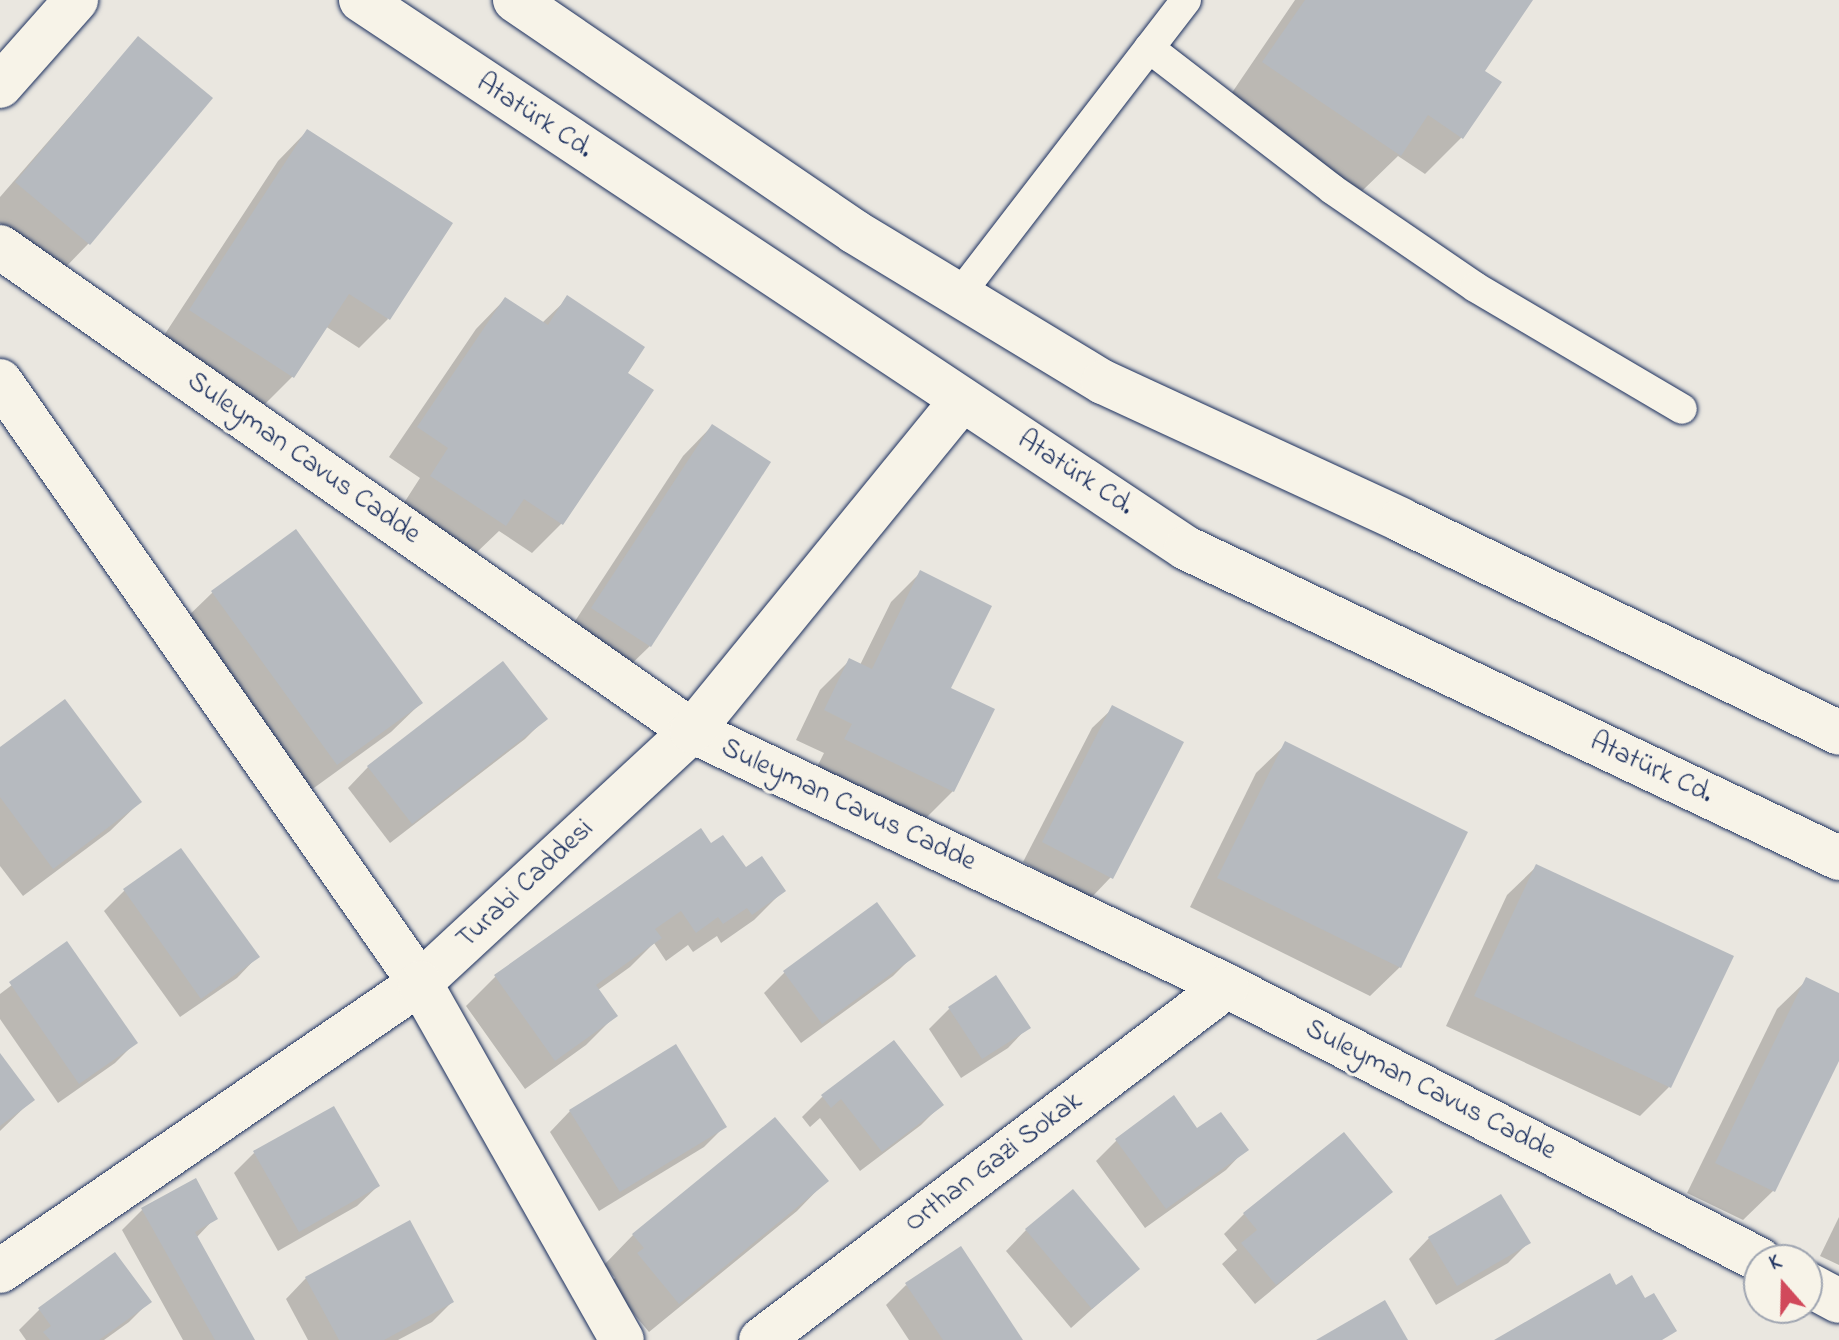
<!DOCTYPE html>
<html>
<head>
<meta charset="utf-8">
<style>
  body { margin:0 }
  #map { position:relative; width:1839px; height:1340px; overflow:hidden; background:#eae7e0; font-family:"Indie Flower",sans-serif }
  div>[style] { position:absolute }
  .shadow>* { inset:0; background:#0003 }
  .building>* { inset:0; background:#b6babf }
  .roads { filter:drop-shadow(0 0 2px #1b2f5e) drop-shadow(0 0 2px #1b2f5e) }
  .lane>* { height:30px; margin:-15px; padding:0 15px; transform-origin:15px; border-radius:15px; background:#f7f3e8 }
  .street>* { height:44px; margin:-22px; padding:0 22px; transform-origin:22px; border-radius:22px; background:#f7f3e8 }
  .secondary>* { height:44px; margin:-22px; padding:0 22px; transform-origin:22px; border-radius:22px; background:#f7f3e8 }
  .primary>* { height:44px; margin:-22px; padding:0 22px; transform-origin:22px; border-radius:22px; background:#f7f3e8 }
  span { translate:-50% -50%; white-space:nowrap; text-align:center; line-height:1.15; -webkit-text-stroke:7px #f7f3e8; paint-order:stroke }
  .street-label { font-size:28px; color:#1b2f5e }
  .north { position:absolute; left:1743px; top:1244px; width:80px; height:80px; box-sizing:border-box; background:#f7f3e8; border:2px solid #9fa5b1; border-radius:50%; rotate:340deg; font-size:22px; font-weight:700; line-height:32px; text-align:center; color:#1b2f5e }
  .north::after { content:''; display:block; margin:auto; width:28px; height:36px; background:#d1495b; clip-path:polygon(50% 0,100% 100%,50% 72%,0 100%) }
</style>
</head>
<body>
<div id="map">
  <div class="shadow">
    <i style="clip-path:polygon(1295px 0,1531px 0,1482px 71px,1461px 138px,1425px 174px,1398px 156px,1362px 191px,1227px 100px)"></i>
    <i style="clip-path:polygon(138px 38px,89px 243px,60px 273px,0 223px,0 197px)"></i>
    <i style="clip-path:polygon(307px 131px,388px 319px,359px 348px,325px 326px,293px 376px,263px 406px,161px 340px,278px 161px)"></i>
    <i style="clip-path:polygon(568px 298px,625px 374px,562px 523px,532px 553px,499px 531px,475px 554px,402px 506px,420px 478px,389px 457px,476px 329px,505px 299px,542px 323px)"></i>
    <i style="clip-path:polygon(712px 426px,650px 646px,620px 675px,564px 638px,683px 456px)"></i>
    <i style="clip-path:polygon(296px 532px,421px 703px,391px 732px,307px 793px,182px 622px,212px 593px)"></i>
    <i style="clip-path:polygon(920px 573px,948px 689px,953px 791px,923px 821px,816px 769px,824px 753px,796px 740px,820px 690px,850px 660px,860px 665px,891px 602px)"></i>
    <i style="clip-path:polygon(1113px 708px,1111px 877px,1091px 898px,1023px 862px,1092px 728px)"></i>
    <i style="clip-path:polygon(545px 719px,525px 739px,390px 843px,348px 788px,368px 767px)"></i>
    <i style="clip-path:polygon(1286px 744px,1400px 967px,1370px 996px,1190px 907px,1256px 773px)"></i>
    <i style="clip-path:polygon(0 750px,140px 802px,110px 831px,23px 896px,0 866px)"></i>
    <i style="clip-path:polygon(700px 831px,711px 845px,745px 870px,784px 890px,754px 920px,721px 943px,717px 936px,693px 952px,688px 945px,666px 961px,654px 943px,630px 967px,598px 990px,616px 1015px,586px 1045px,525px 1089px,466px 1006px,495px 977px)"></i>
    <i style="clip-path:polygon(1537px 866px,1669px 1087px,1640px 1116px,1446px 1026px,1507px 895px)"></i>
    <i style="clip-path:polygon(125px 890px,257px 957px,237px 978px,180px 1017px,104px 911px)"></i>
    <i style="clip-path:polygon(66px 944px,136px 1042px,115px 1063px,58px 1103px,0 1019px,0 994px)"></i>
    <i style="clip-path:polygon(913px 956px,893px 976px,801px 1043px,764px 993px,785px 972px)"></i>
    <i style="clip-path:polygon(1807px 980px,1839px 995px,1839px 1056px,1773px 1191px,1743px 1220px,1687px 1193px,1777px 1009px)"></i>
    <i style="clip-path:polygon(949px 1009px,1028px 1027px,1008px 1048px,961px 1078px,929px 1029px)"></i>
    <i style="clip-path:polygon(0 1057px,32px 1100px,0 1131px)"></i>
    <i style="clip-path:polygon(822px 1097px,941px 1105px,921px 1125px,860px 1171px,820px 1118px,810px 1127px,802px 1117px)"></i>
    <i style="clip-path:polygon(1174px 1098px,1197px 1131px,1246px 1149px,1226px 1170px,1145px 1228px,1096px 1161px,1116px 1141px)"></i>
    <i style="clip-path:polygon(570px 1111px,724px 1127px,704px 1147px,599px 1211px,550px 1132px)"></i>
    <i style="clip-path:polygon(254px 1153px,378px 1186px,357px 1206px,278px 1251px,234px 1173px)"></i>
    <i style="clip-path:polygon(826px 1181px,797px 1211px,649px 1332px,609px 1284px,615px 1278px,604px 1265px,633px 1235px)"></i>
    <i style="clip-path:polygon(1390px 1192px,1255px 1304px,1222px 1264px,1237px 1250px,1224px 1234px,1244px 1214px)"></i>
    <i style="clip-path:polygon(142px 1210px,215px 1218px,196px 1238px,253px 1340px,183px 1340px,122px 1230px)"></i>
    <i style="clip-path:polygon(1839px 1217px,1839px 1265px,1820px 1256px)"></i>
    <i style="clip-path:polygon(1026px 1230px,1137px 1269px,1071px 1328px,1006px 1251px)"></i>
    <i style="clip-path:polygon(1429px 1238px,1528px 1243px,1508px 1263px,1436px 1305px,1409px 1259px)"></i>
    <i style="clip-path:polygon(115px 1255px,149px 1302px,129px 1322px,104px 1340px,26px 1340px,19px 1330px,39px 1310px)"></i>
    <i style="clip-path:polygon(306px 1278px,452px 1302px,432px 1322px,398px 1340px,308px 1340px,286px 1299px)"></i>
    <i style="clip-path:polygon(906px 1285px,1021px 1340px,909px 1340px,886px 1305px)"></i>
  </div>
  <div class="building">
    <i style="clip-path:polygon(1305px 0,1533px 0,1485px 71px,1502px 82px,1463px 139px,1428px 115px,1401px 156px,1262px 62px)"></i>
    <i style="clip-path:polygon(138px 36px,213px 98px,90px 245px,15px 182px)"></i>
    <i style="clip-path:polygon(307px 129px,453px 223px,390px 320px,349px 294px,294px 378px,189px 310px)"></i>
    <i style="clip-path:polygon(567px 295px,645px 347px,628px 373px,654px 390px,563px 525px,524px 499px,506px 526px,430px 476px,448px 448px,417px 427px,505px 297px,548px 325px)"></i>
    <i style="clip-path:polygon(712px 424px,771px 462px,651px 647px,591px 608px)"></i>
    <i style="clip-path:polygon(296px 529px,423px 703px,337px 765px,211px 591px)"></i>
    <i style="clip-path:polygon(920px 570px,992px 606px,951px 688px,995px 709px,954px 792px,844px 739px,852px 724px,824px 710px,849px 658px,872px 669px)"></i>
    <i style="clip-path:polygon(503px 661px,548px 719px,412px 824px,367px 766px)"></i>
    <i style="clip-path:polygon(65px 699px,142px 802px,53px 869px,0 797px,0 747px)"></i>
    <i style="clip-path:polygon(1112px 705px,1184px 742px,1113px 879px,1042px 842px)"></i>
    <i style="clip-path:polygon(1285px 741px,1468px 832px,1401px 968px,1217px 878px)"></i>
    <i style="clip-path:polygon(701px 828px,711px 843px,723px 835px,746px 867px,762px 856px,786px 891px,752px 915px,747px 908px,723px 924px,718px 917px,696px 933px,681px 911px,655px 929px,662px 938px,596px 985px,618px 1016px,555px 1061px,494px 975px)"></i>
    <i style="clip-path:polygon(181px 848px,260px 957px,201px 999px,123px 889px)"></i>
    <i style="clip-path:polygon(1536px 864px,1734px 956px,1671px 1088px,1474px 996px)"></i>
    <i style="clip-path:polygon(877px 902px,916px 956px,822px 1024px,783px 971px)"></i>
    <i style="clip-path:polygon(67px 941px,138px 1043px,79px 1084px,9px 982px)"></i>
    <i style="clip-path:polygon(996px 975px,1031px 1028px,982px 1059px,948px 1007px)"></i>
    <i style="clip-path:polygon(1806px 977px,1839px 993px,1839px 1061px,1775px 1192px,1715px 1163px)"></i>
    <i style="clip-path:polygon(894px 1040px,944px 1105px,882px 1152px,841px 1099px,831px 1108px,821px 1095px)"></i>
    <i style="clip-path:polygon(676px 1044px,727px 1127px,620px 1192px,569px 1110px)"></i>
    <i style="clip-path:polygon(0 1053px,35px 1100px,0 1126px)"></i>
    <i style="clip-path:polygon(1174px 1095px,1197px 1128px,1221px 1112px,1249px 1150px,1166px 1209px,1115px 1139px)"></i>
    <i style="clip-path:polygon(334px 1106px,380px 1186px,299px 1232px,253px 1151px)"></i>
    <i style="clip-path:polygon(775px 1117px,829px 1181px,679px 1304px,637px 1253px,644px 1248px,632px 1234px)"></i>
    <i style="clip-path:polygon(1344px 1132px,1393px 1192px,1276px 1285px,1241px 1243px,1257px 1230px,1243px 1213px)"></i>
    <i style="clip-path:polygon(196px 1178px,218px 1219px,195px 1232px,255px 1340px,215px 1340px,141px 1208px)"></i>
    <i style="clip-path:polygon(1073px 1189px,1140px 1269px,1092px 1309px,1025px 1229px)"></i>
    <i style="clip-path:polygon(1501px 1194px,1531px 1243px,1457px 1286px,1428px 1237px)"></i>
    <i style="clip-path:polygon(410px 1220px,454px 1302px,384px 1340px,339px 1340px,305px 1277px)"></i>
    <i style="clip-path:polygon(961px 1246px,1023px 1340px,943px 1340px,905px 1283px)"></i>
    <i style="clip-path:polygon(115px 1252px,152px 1302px,99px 1340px,50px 1340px,43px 1332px,51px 1326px,38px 1308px)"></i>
    <i style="clip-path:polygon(1610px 1273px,1616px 1285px,1632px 1275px,1645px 1298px,1654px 1293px,1677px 1331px,1662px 1340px,1494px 1340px)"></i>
    <i style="clip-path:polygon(1385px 1300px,1408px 1340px,1316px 1340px)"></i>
  </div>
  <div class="roads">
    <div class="lane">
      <i style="left:1149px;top:48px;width:231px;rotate:37.6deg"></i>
      <i style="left:1332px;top:189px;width:173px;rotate:34.4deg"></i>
      <i style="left:1475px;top:287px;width:240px;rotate:30.5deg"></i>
      <i style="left:959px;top:295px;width:372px;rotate:-52.4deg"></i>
    </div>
    <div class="street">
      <i style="left:0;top:86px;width:115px;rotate:-48.5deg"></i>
      <i style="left:0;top:247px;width:844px;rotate:34.97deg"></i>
      <i style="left:692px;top:731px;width:593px;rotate:25.48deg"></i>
      <i style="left:1227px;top:986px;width:599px;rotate:27.21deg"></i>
      <i style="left:0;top:1271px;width:509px;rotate:-34.44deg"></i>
      <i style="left:420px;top:983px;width:371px;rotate:-42.8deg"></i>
      <i style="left:692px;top:731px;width:427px;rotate:-50.8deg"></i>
      <i style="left:1807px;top:1284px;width:36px;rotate:28deg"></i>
      <i style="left:761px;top:1340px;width:585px;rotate:-37.22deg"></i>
    </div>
    <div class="secondary">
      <i style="left:0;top:381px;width:734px;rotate:55.1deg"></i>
      <i style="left:420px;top:983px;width:410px;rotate:60.5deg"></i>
    </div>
    <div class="primary">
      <i style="left:361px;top:0;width:990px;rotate:33.59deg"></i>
      <i style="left:1186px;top:548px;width:723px;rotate:25.4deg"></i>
      <i style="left:515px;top:0;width:412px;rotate:34.3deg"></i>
      <i style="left:855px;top:232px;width:290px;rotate:31.2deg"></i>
      <i style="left:1103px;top:382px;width:328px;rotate:24.8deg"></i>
      <i style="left:1401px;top:520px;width:487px;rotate:25.9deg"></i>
    </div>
  </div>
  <div class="street-label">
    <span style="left:534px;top:117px;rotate:33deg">Atatürk Cd.</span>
    <span style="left:303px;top:459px;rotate:35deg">Suleyman Cavus Cadde</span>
    <span style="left:1075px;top:474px;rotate:33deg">Atatürk Cd.</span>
    <span style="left:1651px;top:769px;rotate:25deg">Atatürk Cd.</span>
    <span style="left:848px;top:806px;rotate:25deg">Suleyman Cavus Cadde</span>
    <span style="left:526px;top:885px;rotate:-43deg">Turabi Caddesi</span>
    <span style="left:1430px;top:1091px;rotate:27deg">Suleyman Cavus Cadde</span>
    <span style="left:994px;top:1163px;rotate:-37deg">Orthan Gazi Sokak</span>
  </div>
  <div class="north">K</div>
</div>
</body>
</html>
